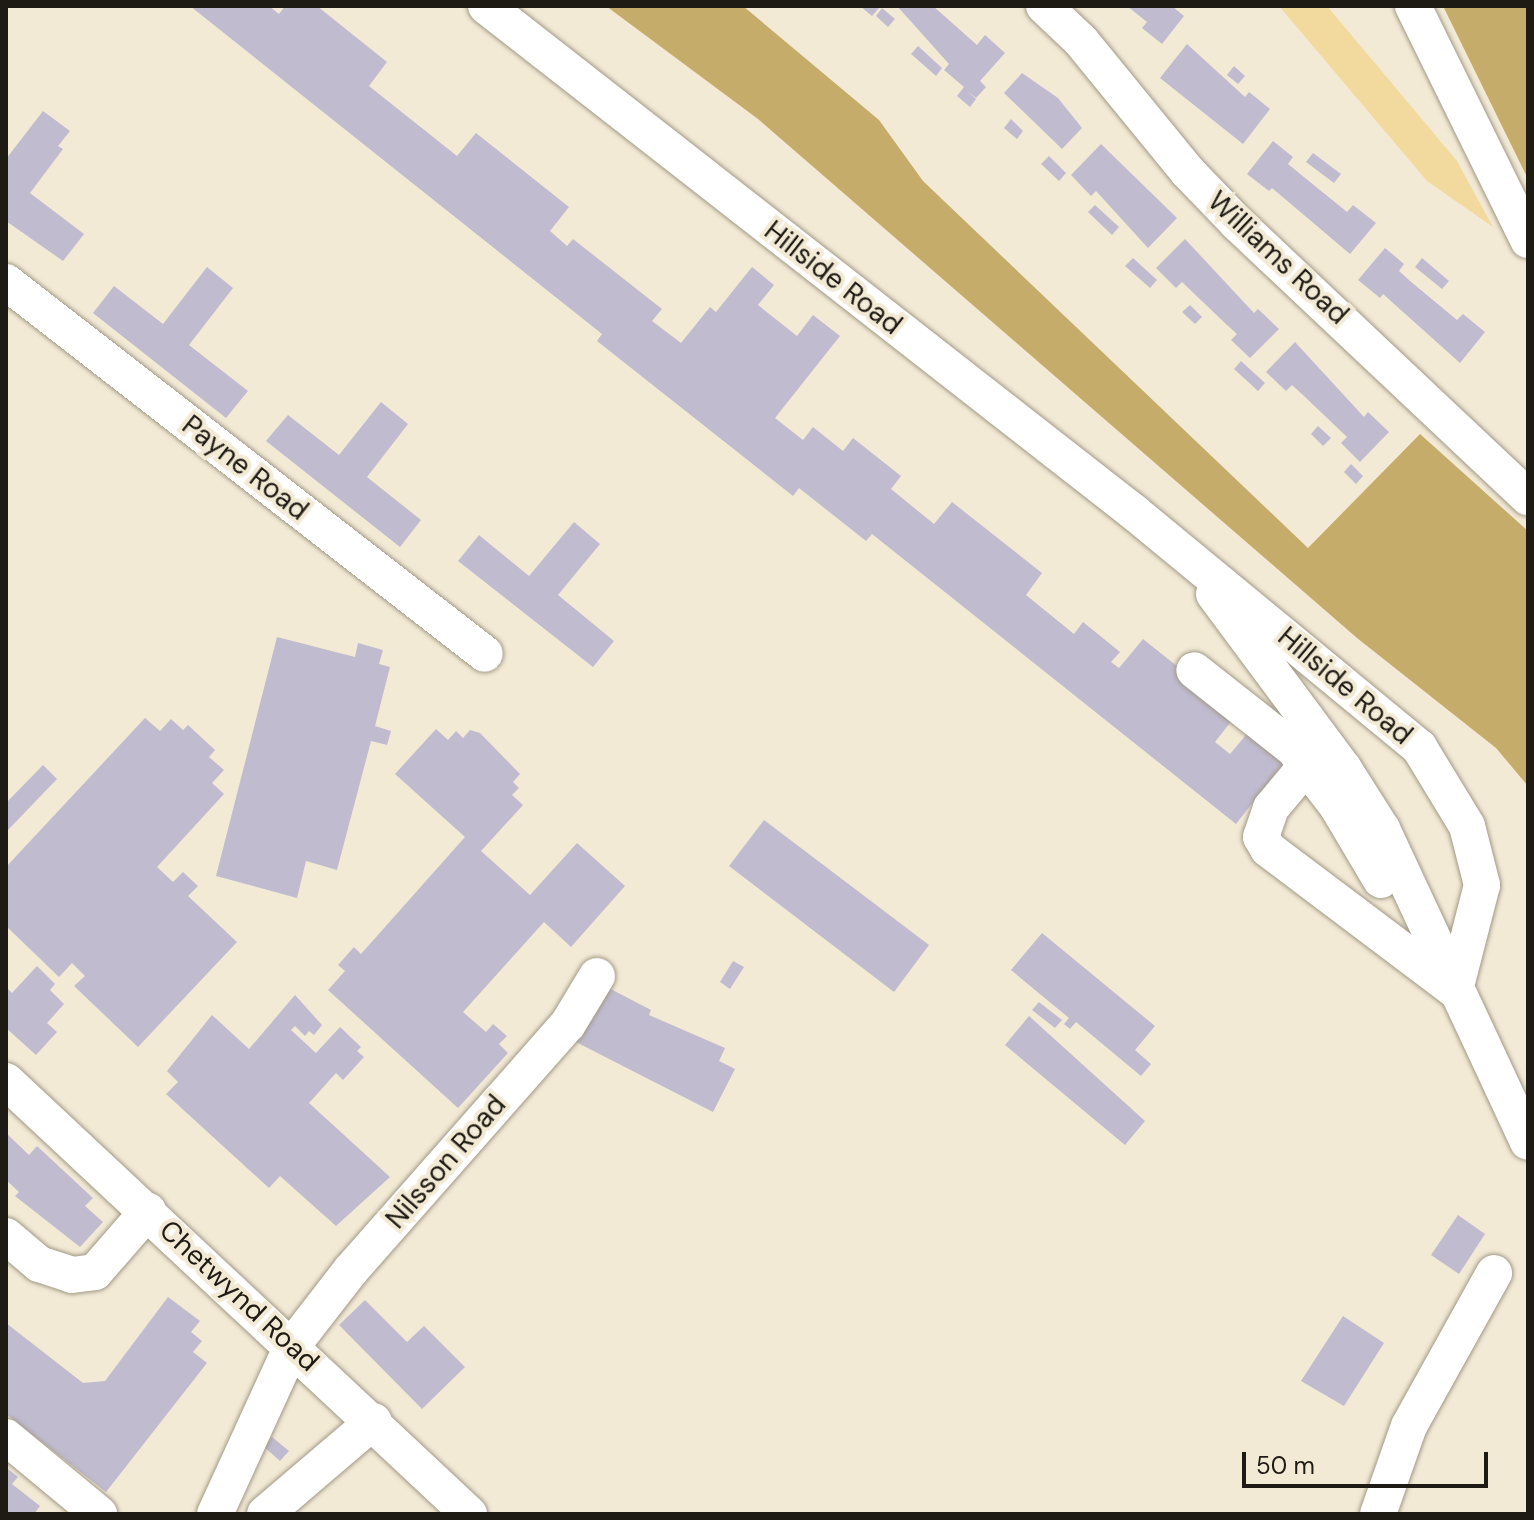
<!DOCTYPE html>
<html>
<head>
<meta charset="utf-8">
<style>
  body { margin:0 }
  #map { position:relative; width:1534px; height:1520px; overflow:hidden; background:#f3ead6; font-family:"DM Sans",sans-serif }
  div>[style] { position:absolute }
  .green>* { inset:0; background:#f2d99d }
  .forest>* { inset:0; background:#c6ac6b }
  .building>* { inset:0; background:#c0bbcf }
  .roads { filter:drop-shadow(0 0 2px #a19986) drop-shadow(0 0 2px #a19986) }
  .minor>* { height:36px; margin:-18px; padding:0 18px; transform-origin:18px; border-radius:18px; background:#fff }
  span { translate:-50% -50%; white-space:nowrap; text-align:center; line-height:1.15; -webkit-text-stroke:8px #f3ead6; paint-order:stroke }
  .street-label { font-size:28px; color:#1e1b14 }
  .frame { position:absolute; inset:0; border:8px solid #1e1b14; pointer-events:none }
  .scale { position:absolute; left:1242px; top:1452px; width:246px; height:36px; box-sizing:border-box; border:4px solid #1e1b14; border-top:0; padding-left:10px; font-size:24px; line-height:28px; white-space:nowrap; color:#1e1b14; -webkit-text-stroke:6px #f3ead6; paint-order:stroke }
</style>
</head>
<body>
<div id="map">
  <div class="green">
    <i style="clip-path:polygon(1279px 6px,1327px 6px,1457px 161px,1493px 227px,1427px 181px)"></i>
  </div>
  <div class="forest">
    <i style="clip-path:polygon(606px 6px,743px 6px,879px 120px,923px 181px,1308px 548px,1420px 434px,1528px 531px,1528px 786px,1496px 748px,1357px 638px,758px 119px)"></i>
    <i style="clip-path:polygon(1443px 6px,1528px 6px,1528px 179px)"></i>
  </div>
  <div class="building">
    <i style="clip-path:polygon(190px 6px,269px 6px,279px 14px,285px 6px,317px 6px,387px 62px,369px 86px,457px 156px,476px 133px,569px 207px,550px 231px,567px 246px,573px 239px,662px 309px,652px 321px,681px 343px,710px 307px,716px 312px,752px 267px,774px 285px,758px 305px,797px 336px,813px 315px,840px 336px,775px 418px,803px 440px,813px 427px,843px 451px,853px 438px,901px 476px,891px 489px,934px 524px,952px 502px,1042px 573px,1026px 595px,1074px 634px,1083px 622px,1120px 652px,1111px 662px,1119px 668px,1143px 639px,1237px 714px,1215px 742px,1230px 754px,1250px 730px,1287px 759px,1236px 824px,872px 534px,866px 541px,799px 488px,793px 496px,597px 341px,602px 334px)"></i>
    <i style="clip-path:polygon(860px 6px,877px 6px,879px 8px,872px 16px)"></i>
    <i style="clip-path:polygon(897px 6px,933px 6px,977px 45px,985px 35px,1005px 53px,980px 81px,986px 87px,976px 98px,966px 90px,976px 99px,970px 107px,957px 96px,964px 87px,944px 70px,949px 64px)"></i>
    <i style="clip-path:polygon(1127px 6px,1172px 6px,1184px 16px,1162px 44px,1142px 28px,1147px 22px)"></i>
    <i style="clip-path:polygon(882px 8px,895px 19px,888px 27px,876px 16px)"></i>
    <i style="clip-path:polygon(1187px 44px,1245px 97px,1249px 92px,1270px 109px,1243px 144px,1160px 78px)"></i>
    <i style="clip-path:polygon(918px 46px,942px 68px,936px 76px,911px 54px)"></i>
    <i style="clip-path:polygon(1234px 66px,1245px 76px,1238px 84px,1227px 75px)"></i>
    <i style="clip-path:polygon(1022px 73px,1058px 98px,1082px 128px,1062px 149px,1004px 93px)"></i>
    <i style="clip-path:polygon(43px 111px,70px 131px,58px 146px,63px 149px,30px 193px,84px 234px,63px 261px,6px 221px,6px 159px)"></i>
    <i style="clip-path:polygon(1011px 119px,1023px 131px,1017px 139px,1004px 128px)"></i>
    <i style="clip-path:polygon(1273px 141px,1293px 157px,1288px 164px,1299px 173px,1347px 212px,1353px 205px,1376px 223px,1350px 254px,1272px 188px,1269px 191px,1247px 174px)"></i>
    <i style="clip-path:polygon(1101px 144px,1177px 218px,1148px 248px,1096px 191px,1091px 196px,1071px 175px)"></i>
    <i style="clip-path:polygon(1313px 153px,1341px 174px,1334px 183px,1306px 162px)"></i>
    <i style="clip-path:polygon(1049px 156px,1066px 173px,1059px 181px,1041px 164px)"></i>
    <i style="clip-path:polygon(1095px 205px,1119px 227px,1112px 235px,1088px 212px)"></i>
    <i style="clip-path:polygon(1185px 239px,1254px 313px,1258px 309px,1279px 329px,1250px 358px,1231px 340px,1237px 334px,1227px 325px,1182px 282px,1176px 288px,1156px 268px)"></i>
    <i style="clip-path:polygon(1385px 248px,1404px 264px,1399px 271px,1410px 281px,1457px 320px,1463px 314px,1485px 332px,1460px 363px,1383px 294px,1380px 298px,1358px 280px)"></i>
    <i style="clip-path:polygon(1133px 258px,1157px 280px,1150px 288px,1125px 266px)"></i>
    <i style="clip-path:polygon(1422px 258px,1449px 281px,1442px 289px,1415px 267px)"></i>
    <i style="clip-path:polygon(207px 267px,233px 288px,189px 345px,248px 391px,226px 418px,93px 313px,114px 286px,163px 324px)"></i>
    <i style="clip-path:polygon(1190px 305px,1202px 317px,1195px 324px,1182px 312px)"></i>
    <i style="clip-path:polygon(1295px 342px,1364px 417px,1368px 412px,1389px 432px,1360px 462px,1341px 443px,1347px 437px,1304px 396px,1292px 385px,1286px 391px,1266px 372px)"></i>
    <i style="clip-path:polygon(1241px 361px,1265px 383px,1258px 391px,1234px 369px)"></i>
    <i style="clip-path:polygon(381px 402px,408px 424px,367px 477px,421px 520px,400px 547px,266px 441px,288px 415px,339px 455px)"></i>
    <i style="clip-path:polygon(1318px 426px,1331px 438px,1323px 446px,1311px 434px)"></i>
    <i style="clip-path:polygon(1351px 464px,1363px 476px,1356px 484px,1344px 472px)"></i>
    <i style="clip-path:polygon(574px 522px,600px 544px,558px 595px,614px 641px,593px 667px,458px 561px,479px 535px,529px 576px)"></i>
    <i style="clip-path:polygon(277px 637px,355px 657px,358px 643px,383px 650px,379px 664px,390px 667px,375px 726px,391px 731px,387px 745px,371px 741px,337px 870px,306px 861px,297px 898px,216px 876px)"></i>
    <i style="clip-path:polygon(145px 718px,160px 731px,171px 719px,183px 730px,188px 725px,215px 750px,209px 757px,224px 770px,212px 783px,224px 794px,157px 867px,173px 882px,183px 872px,198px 886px,188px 896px,237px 942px,138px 1047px,74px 986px,85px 976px,72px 963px,59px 977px,6px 926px,6px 867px)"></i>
    <i style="clip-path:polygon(436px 729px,448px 740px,456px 731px,463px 738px,470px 730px,480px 733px,520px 774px,513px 782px,519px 788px,512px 795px,523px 805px,481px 851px,530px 895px,577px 843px,625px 886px,571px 947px,544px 922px,463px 1012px,486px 1032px,493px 1024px,507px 1036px,499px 1044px,508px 1053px,458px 1108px,328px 990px,345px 971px,338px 965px,354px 947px,361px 954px,465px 837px,395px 774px)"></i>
    <i style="clip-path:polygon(43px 765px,57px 779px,8px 830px,6px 803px)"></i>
    <i style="clip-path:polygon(764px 820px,929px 945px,894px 992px,729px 866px)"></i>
    <i style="clip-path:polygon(1042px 933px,1155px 1026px,1135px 1050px,1151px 1064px,1141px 1076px,1076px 1022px,1070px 1029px,1064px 1024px,1069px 1018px,1011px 970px)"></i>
    <i style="clip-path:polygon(733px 961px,744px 967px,730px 989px,720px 982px)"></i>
    <i style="clip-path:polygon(37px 966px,55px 984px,50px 990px,64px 1004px,47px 1023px,57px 1032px,36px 1055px,6px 1028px,6px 987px,12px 993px)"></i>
    <i style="clip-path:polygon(601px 984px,651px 1010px,649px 1015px,725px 1048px,719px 1061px,735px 1069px,713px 1112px,572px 1040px)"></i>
    <i style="clip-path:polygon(295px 995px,322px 1025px,314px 1035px,309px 1031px,305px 1036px,295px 1026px,291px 1030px,316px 1053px,340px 1027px,361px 1047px,357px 1051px,364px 1057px,343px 1080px,336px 1073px,309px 1103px,390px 1177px,336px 1226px,280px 1176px,269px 1188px,166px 1094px,178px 1082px,167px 1071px,212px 1015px,249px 1049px)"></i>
    <i style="clip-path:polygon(1039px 1002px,1062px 1020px,1055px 1028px,1032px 1010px)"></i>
    <i style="clip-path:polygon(1029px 1016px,1145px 1121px,1125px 1145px,1005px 1045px)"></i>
    <i style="clip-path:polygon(6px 1133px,29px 1155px,37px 1146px,93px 1198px,85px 1206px,103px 1222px,80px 1247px,15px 1196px,19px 1192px,6px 1180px)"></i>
    <i style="clip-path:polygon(1458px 1215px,1485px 1234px,1459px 1274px,1431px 1255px)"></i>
    <i style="clip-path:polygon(168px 1297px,200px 1321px,191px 1332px,202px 1341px,193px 1352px,207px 1363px,106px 1492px,6px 1414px,6px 1323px,83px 1383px,105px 1381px)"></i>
    <i style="clip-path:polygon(365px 1300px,407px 1342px,424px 1326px,465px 1367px,422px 1409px,339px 1325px)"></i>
    <i style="clip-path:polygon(1343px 1316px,1384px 1343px,1344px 1406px,1301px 1381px)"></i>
    <i style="clip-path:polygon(272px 1437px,289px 1451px,280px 1461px,263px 1446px)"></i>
    <i style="clip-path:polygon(8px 1469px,18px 1477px,12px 1484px,40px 1506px,34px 1514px,6px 1514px)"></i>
  </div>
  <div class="roads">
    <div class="minor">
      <i style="left:486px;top:6px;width:824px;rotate:38deg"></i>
      <i style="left:1135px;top:513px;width:368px;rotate:39.5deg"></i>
      <i style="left:1419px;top:747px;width:92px;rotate:58.7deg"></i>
      <i style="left:1467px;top:826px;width:61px;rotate:75.7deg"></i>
      <i style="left:1482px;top:885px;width:108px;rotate:104.4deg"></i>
      <i style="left:1455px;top:990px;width:234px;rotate:-143deg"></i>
      <i style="left:1268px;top:849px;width:14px;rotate:-120deg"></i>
      <i style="left:1261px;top:837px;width:31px;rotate:-71deg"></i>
      <i style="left:1271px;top:808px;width:55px;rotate:-50.2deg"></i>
      <i style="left:1306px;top:766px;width:21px;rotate:-125deg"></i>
      <i style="left:1294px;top:749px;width:127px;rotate:-141.7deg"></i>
      <i style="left:1044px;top:6px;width:51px;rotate:43.4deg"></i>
      <i style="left:1081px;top:41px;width:169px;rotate:50.8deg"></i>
      <i style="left:1188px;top:172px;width:71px;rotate:46.1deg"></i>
      <i style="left:1237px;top:223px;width:400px;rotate:43.3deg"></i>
      <i style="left:1413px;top:6px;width:261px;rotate:63.8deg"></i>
      <i style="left:6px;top:282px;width:606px;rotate:37.83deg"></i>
      <i style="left:1214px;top:594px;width:218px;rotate:53.4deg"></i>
      <i style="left:1344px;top:769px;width:71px;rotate:57.7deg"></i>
      <i style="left:1382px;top:829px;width:345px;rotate:65deg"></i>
      <i style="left:1306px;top:766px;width:51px;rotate:52.2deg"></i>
      <i style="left:1337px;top:806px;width:86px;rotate:59.3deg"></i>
      <i style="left:6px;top:1081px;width:634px;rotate:43.08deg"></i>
      <i style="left:6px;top:1236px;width:43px;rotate:40.3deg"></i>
      <i style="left:39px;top:1264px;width:35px;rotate:18deg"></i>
      <i style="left:72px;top:1275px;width:23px;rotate:-7deg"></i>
      <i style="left:95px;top:1272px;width:81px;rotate:-49deg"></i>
      <i style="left:6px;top:1437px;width:121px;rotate:39.6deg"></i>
      <i style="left:215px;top:1514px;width:185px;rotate:-65.4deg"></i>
      <i style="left:292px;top:1346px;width:96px;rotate:-52.2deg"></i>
      <i style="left:351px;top:1270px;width:328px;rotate:-48.6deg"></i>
      <i style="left:568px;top:1024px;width:56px;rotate:-58.9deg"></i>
      <i style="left:265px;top:1514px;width:143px;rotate:-40.5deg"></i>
      <i style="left:1378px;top:1514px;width:93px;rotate:-70.6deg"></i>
      <i style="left:1409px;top:1426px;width:175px;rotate:-60.9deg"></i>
    </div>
  </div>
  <div class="street-label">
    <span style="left:1278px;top:258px;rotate:43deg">Williams Road</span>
    <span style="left:833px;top:278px;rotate:38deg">Hillside Road</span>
    <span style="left:245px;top:468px;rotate:38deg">Payne Road</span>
    <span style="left:1345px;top:686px;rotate:40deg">Hillside Road</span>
    <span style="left:446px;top:1162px;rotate:-49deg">Nilsson Road</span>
    <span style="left:239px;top:1296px;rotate:43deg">Chetwynd Road</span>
  </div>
  <div class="frame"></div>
  <div class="scale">50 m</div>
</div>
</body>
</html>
